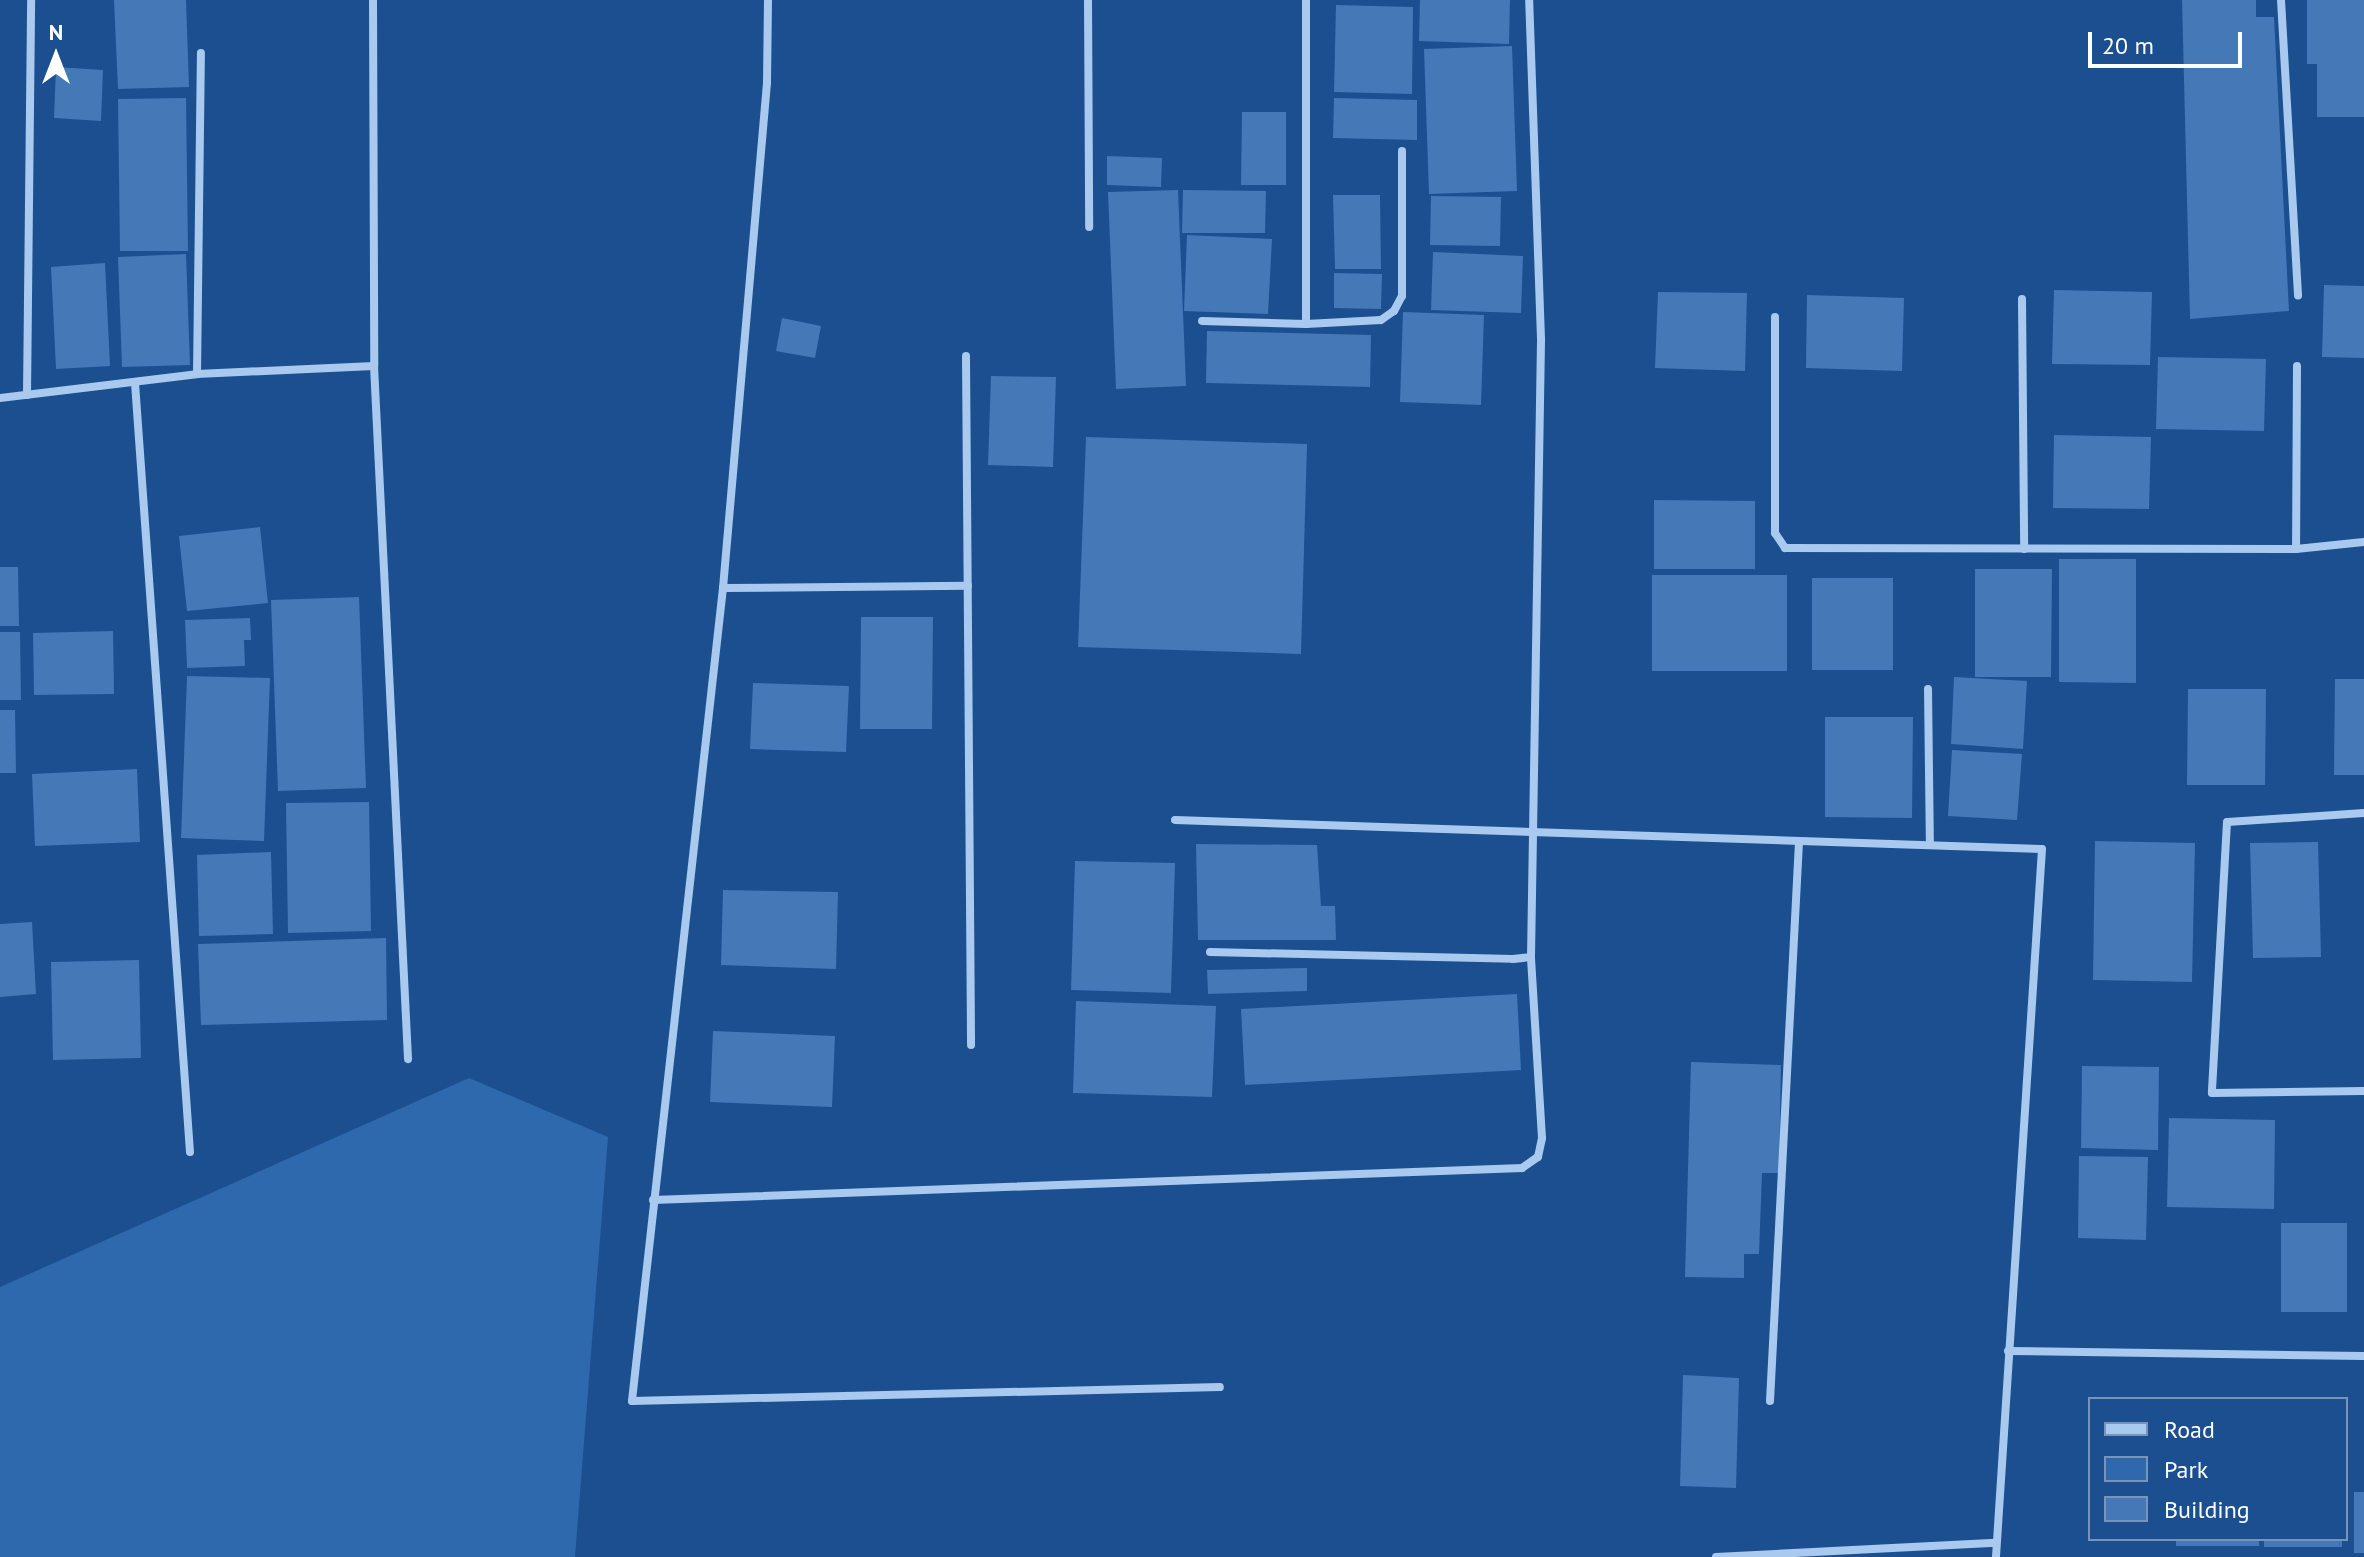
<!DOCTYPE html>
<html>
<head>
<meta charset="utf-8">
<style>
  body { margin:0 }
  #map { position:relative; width:2364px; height:1557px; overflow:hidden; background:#1b4f8f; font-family:"PT Sans",sans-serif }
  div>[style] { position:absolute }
  .green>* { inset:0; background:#2e69ad }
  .building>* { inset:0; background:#4478b7 }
  .minor>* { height:8px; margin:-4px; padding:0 4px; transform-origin:4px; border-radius:4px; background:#a9c9ee }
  span { translate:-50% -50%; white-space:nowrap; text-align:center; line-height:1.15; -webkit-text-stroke:6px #1b4f8f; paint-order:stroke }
  .legend { position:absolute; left:2088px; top:1397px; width:260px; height:144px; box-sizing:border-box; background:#1b4f8f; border:2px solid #7695bc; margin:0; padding:10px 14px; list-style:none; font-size:24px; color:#fff }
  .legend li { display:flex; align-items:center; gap:16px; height:40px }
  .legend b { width:40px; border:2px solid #7695bc }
  .north { position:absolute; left:16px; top:16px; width:80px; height:80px; -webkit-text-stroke:6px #1b4f8f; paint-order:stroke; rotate:0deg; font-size:22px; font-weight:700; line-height:32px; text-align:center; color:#fff }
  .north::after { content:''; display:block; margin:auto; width:28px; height:36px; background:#fff; clip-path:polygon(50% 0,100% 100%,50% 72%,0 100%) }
  .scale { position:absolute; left:2088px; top:32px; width:154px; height:36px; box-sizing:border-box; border:4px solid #fff; border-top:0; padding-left:10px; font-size:24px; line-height:28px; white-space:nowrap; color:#fff; -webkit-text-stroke:6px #1b4f8f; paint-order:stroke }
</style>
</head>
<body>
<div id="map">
  <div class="green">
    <i style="clip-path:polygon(469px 1078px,608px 1137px,575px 1557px,0 1557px,0 1287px)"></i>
  </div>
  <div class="building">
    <i style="clip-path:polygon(114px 0,186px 0,189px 87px,118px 89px)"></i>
    <i style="clip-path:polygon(1420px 0,1510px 0,1509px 44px,1419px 41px)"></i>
    <i style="clip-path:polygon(2182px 0,2256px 0,2256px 17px,2274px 17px,2289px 311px,2190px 319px)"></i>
    <i style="clip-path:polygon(2307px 0,2364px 0,2364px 117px,2317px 117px,2317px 64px,2307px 64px)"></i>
    <i style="clip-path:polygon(1336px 5px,1413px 7px,1412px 94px,1334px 92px)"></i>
    <i style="clip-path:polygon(1512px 46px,1517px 191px,1429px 194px,1424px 49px)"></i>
    <i style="clip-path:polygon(56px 67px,103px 70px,101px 121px,54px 118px)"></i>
    <i style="clip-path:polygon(186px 98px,188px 251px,120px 251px,118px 99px)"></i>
    <i style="clip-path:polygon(1334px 98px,1417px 100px,1417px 140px,1333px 138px)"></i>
    <i style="clip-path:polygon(1242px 112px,1286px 112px,1286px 185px,1241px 185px)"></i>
    <i style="clip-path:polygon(1107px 156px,1162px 158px,1161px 187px,1107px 185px)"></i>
    <i style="clip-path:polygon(1178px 190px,1186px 386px,1116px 389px,1108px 192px)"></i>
    <i style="clip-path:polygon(1183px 190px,1266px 191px,1265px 233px,1182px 233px)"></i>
    <i style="clip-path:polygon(1333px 195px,1380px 195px,1381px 269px,1335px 269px)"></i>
    <i style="clip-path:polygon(1431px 196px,1501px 197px,1500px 246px,1430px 245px)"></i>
    <i style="clip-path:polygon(1187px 235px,1272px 239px,1268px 314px,1184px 311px)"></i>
    <i style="clip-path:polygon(1433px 252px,1523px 256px,1521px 313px,1431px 310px)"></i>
    <i style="clip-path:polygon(186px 254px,190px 365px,122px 367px,118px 257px)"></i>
    <i style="clip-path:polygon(105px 263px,110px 366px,56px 369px,51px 267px)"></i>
    <i style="clip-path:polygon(1334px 273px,1382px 274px,1381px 309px,1334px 308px)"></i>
    <i style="clip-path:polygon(2324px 285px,2364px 286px,2364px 358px,2322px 357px)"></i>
    <i style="clip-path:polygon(2054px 290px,2152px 292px,2150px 365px,2052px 364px)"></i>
    <i style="clip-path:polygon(1658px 292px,1747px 293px,1745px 371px,1655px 368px)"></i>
    <i style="clip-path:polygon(1807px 295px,1904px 298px,1902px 371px,1806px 368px)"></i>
    <i style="clip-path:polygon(1403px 312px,1484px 315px,1481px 405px,1400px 402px)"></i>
    <i style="clip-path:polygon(782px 318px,821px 326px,815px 358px,776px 351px)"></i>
    <i style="clip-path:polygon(1207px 331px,1371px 335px,1370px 387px,1206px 383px)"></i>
    <i style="clip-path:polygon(2158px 357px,2266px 359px,2264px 431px,2156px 429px)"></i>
    <i style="clip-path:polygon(991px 376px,1056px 377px,1053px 467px,988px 465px)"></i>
    <i style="clip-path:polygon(2054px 435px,2151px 437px,2149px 509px,2053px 508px)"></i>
    <i style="clip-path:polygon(1086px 437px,1307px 444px,1301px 654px,1078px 647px)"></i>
    <i style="clip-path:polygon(1654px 500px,1755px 501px,1755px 569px,1654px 569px)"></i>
    <i style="clip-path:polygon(260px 527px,268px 603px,187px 611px,179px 536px)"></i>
    <i style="clip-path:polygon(2059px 559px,2136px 559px,2136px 683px,2059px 682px)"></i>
    <i style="clip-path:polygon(0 567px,18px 567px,19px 626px,0 626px)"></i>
    <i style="clip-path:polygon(1975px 569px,2052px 569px,2051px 677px,1975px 677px)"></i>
    <i style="clip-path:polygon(1652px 575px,1787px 575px,1787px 671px,1652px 671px)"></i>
    <i style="clip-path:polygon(1812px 578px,1893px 578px,1893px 670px,1812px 670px)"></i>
    <i style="clip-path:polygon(359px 597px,366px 788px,278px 791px,271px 600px)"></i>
    <i style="clip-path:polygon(861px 617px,933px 617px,932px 729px,860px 729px)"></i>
    <i style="clip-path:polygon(250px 618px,251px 640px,244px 640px,245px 666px,187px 668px,185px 620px)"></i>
    <i style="clip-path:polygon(113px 631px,114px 694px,34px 695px,33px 633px)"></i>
    <i style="clip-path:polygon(0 632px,20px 632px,21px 700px,0 700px)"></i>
    <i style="clip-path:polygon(187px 676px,270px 678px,264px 841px,181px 838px)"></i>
    <i style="clip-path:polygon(1954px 677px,2027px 681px,2023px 749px,1951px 744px)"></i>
    <i style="clip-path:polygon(2335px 679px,2364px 679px,2364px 775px,2334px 775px)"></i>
    <i style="clip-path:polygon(753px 683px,849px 686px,846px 752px,750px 749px)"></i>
    <i style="clip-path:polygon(2188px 689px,2266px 689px,2265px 785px,2187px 785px)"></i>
    <i style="clip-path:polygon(0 710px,15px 710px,16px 773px,0 773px)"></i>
    <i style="clip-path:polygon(1825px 717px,1913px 717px,1912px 818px,1825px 817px)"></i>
    <i style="clip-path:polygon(1952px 750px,2022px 754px,2017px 820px,1948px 816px)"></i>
    <i style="clip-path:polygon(137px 769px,140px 842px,35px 846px,32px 774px)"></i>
    <i style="clip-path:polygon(369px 802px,371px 931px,288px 933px,286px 803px)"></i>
    <i style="clip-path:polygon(2095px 841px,2195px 843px,2192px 982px,2093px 980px)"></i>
    <i style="clip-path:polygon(2318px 842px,2321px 957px,2253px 958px,2250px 843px)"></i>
    <i style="clip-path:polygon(1196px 844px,1317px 845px,1321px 906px,1335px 906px,1336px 940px,1198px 940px)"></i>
    <i style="clip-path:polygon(271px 852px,273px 934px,199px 936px,197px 855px)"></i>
    <i style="clip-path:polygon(1075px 861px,1175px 863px,1171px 993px,1071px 990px)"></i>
    <i style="clip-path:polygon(723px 890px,838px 892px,836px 969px,721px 965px)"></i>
    <i style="clip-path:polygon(32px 922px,36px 994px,0 997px,0 924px)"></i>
    <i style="clip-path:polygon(386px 938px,387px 1020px,201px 1025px,198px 944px)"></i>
    <i style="clip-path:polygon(139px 960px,141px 1058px,53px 1060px,51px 962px)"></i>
    <i style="clip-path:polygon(1307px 968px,1307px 991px,1208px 994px,1207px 970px)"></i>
    <i style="clip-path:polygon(1517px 994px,1521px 1070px,1245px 1085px,1241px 1009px)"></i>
    <i style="clip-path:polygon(1076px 1001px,1216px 1006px,1212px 1097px,1073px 1093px)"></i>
    <i style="clip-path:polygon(713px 1031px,835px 1036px,832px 1107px,710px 1102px)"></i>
    <i style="clip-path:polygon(1691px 1062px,1781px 1065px,1779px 1173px,1762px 1173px,1759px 1254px,1744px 1254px,1744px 1278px,1685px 1277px)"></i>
    <i style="clip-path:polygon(2082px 1066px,2159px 1067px,2158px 1150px,2081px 1148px)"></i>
    <i style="clip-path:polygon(2169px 1118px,2275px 1120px,2274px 1209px,2167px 1207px)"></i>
    <i style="clip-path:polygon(2079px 1156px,2148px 1157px,2146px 1240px,2078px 1238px)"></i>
    <i style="clip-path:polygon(2281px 1223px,2347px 1223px,2347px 1312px,2281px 1312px)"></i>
    <i style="clip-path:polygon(1683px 1375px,1739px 1378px,1736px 1488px,1680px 1486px)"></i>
    <i style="clip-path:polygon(2354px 1492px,2364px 1492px,2364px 1553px,2354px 1553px)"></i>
    <i style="clip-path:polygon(2176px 1539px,2259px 1539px,2259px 1546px,2176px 1546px)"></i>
    <i style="clip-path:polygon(2264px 1539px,2342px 1539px,2342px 1547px,2264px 1547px)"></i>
  </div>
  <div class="minor">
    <i style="left:373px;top:0;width:366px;rotate:89.8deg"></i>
    <i style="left:374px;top:366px;width:694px;rotate:87.19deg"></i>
    <i style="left:768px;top:0;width:83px;rotate:90.7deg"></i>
    <i style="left:767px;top:83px;width:507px;rotate:94.98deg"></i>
    <i style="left:723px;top:588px;width:818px;rotate:96.39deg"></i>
    <i style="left:632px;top:1401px;width:588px;rotate:-1.36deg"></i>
    <i style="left:1088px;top:0;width:227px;rotate:89.7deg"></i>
    <i style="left:2281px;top:0;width:296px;rotate:86.7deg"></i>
    <i style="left:2022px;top:299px;width:250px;rotate:89.5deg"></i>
    <i style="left:1775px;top:317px;width:216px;rotate:90deg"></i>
    <i style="left:1775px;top:533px;width:18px;rotate:56deg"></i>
    <i style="left:1785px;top:548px;width:511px;rotate:0.11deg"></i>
    <i style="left:1202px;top:321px;width:104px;rotate:1.7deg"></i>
    <i style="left:1306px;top:324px;width:75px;rotate:-3.1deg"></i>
    <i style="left:1381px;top:320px;width:16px;rotate:-35deg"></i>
    <i style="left:1394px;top:311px;width:17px;rotate:-62deg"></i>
    <i style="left:1402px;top:296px;width:145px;rotate:-90deg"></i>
    <i style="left:1306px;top:324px;width:324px;rotate:-90deg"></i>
    <i style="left:966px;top:356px;width:689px;rotate:89.58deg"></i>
    <i style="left:2297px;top:366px;width:183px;rotate:90.3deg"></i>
    <i style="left:2296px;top:549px;width:68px;rotate:-5.9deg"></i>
    <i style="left:197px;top:374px;width:321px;rotate:-89.3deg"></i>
    <i style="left:135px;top:383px;width:771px;rotate:85.91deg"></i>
    <i style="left:27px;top:395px;width:395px;rotate:-89.4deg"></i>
    <i style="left:0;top:398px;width:198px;rotate:-6.9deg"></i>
    <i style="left:197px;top:374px;width:177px;rotate:-2.6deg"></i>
    <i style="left:723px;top:588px;width:245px;rotate:-0.5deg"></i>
    <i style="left:1928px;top:689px;width:156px;rotate:89.3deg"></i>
    <i style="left:2364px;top:813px;width:137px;rotate:176.2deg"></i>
    <i style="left:2227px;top:822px;width:271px;rotate:93.2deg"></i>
    <i style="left:2212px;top:1093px;width:152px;rotate:-0.8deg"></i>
    <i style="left:1175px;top:820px;width:867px;rotate:1.92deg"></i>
    <i style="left:2042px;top:849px;width:709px;rotate:93.72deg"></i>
    <i style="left:1210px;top:952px;width:303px;rotate:1.3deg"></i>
    <i style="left:1513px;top:959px;width:18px;rotate:-6deg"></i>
    <i style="left:1531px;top:957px;width:618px;rotate:-89.07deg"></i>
    <i style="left:1541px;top:339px;width:339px;rotate:-92deg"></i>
    <i style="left:653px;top:1200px;width:870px;rotate:-2.11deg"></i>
    <i style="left:1522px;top:1168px;width:19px;rotate:-35deg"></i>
    <i style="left:1538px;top:1157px;width:19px;rotate:-78deg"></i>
    <i style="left:1542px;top:1138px;width:181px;rotate:-93.5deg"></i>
    <i style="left:2008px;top:1351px;width:356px;rotate:0.8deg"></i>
    <i style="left:1770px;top:1401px;width:560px;rotate:-87.03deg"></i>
    <i style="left:1716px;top:1557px;width:280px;rotate:-2.9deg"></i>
  </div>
  <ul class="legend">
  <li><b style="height:10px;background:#a9c9ee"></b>Road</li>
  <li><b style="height:22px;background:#2e69ad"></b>Park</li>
  <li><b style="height:22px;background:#4478b7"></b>Building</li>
  </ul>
  <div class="north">N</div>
  <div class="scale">20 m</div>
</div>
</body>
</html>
